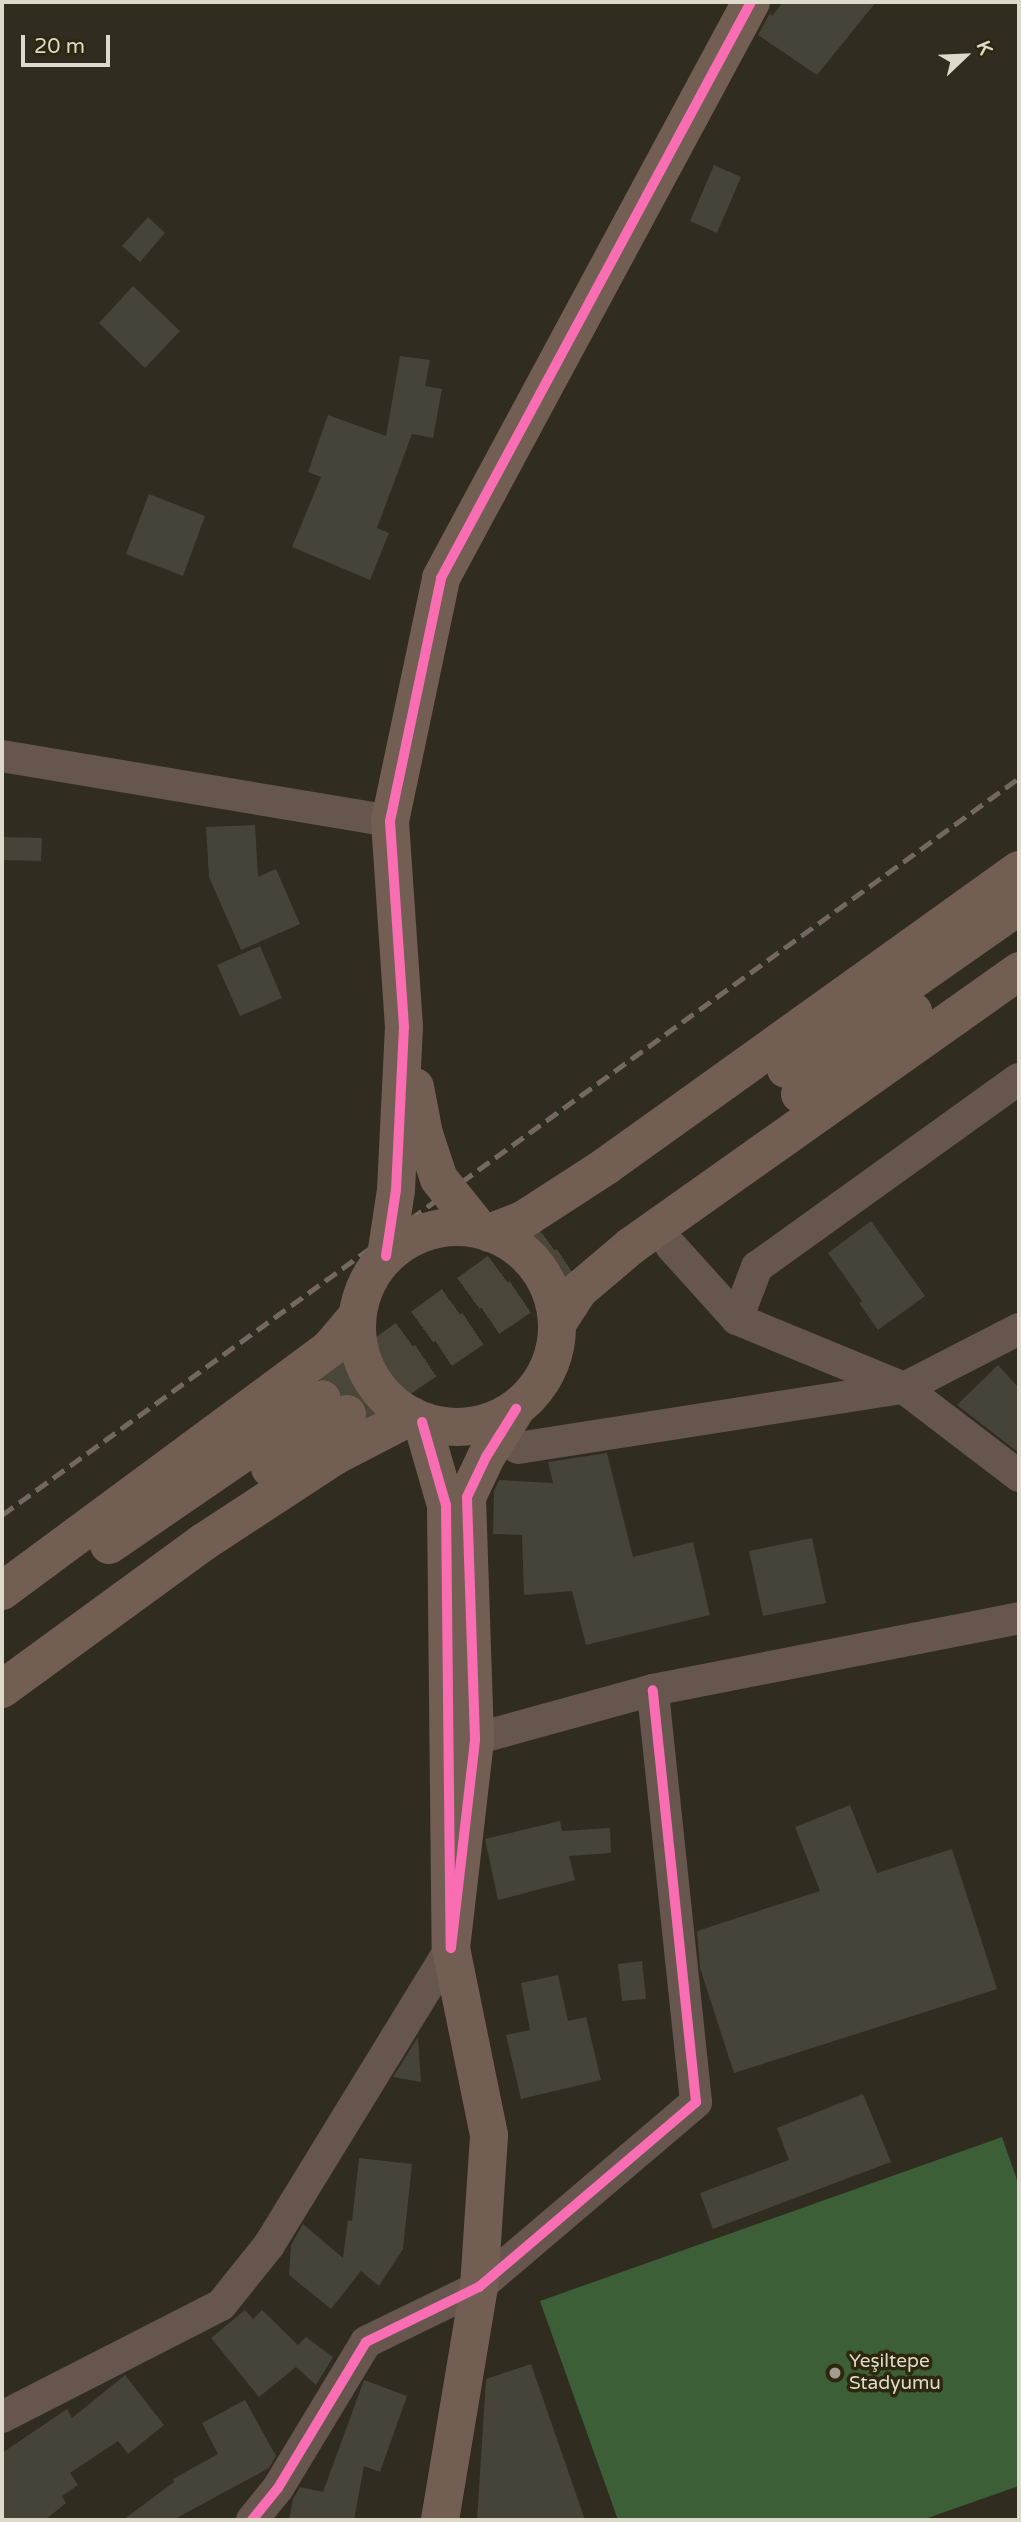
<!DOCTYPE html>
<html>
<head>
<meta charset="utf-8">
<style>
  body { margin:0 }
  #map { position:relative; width:1021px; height:2522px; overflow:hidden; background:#302c1f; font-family:"Varela Round",sans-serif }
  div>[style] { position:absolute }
  .green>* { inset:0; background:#3c5f37 }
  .building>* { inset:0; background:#464338 }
  .secondary-tunnel>* { height:38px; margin-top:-19px; transform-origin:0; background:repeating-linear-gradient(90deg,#4a4639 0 38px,transparent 0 57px) }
  .street>* { height:32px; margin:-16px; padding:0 16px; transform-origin:16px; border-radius:16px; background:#67564d }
  .secondary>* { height:38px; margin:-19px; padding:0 19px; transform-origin:19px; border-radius:19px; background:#735e53 }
  .rail>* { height:5px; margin-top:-2.5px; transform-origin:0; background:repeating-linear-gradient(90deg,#736860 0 14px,transparent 0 21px) }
  .secondary-bridge>* { height:38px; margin:-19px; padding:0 19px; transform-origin:19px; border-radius:19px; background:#735e53 }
  .secondary-bridge>.ring { margin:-19px; padding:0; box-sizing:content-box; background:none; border:38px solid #735e53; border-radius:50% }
  .cycleway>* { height:10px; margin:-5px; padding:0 5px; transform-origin:5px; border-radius:5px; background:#f96db3 }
  .dots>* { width:19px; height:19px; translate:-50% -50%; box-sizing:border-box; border:4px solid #2d270e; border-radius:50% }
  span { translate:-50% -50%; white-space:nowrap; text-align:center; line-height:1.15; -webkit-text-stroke:7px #2d270e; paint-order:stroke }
  .poi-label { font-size:19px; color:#dddacb }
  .left { translate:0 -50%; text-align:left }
  .frame { position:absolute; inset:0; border:4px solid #dddacb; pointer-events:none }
  .north { position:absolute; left:930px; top:21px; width:70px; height:70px; -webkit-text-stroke:5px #2d270e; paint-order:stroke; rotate:67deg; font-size:19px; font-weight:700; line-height:28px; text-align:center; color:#dddacb }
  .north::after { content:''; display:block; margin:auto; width:24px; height:32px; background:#dddacb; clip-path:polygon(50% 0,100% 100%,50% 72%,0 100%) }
  .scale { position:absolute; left:21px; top:35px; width:89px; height:32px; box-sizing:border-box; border:4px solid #dddacb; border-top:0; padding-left:9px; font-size:21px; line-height:24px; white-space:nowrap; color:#dddacb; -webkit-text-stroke:5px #2d270e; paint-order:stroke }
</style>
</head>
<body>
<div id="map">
  <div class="green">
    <i style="clip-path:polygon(1002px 2137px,1019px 2186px,1019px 2486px,922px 2520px,618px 2520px,540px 2301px)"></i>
  </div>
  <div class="building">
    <i style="clip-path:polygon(783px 2px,876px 2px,817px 75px,758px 35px,770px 13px,772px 16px)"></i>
    <i style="clip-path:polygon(714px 165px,741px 177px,717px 233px,690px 221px)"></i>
    <i style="clip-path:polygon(148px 217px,165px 233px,140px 262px,122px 246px)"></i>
    <i style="clip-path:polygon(133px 286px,180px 331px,145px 368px,99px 323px)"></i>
    <i style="clip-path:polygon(400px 356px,430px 360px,425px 386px,442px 389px,433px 438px,412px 434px,377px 528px,389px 533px,370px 580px,292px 547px,321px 477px,308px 472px,328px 415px,386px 436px)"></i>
    <i style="clip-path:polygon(149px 494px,205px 516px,183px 576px,126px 554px)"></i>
    <i style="clip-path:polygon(255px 825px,258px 877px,276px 869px,300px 924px,241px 950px,209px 877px,206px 827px)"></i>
    <i style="clip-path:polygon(2px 837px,42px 838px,41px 861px,2px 860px)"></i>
    <i style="clip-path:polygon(260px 946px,282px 998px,240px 1016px,217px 965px)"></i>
    <i style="clip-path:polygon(871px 1221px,925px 1296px,878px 1330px,859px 1303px,862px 1301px,828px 1253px)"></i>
    <i style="clip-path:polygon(998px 1365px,1019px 1388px,1019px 1453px,957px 1405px)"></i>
    <i style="clip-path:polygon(607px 1453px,633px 1557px,693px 1542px,710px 1615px,586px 1645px,572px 1591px,524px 1595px,522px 1535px,493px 1534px,494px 1491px,499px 1480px,553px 1483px,548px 1462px)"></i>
    <i style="clip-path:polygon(812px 1538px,826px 1603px,763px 1616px,749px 1551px)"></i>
    <i style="clip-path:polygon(850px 1805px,877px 1873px,952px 1849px,997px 1989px,734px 2073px,700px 1968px,697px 1931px,820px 1891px,795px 1827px)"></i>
    <i style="clip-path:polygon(560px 1821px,562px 1831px,610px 1828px,611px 1853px,569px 1856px,575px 1880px,498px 1900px,485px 1839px)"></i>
    <i style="clip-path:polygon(642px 1961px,646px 1999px,622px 2001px,618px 1964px)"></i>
    <i style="clip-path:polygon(558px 1975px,568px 2021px,586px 2017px,601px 2080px,521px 2099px,506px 2035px,530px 2030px,521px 1983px)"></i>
    <i style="clip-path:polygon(418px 2037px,421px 2082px,393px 2077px)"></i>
    <i style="clip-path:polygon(863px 2094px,891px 2162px,713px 2229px,700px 2193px,789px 2160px,777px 2128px)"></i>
    <i style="clip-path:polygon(359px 2158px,412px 2164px,403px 2249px,379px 2286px,361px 2271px,331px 2309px,289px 2275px,291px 2245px,303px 2224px,343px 2258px,348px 2220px,352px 2221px)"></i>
    <i style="clip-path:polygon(245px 2310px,253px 2319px,262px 2310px,298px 2345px,306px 2337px,333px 2357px,316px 2385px,296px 2367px,259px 2397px,211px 2338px)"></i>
    <i style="clip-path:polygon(531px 2364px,585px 2520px,477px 2520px,486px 2379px)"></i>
    <i style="clip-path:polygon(125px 2375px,164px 2425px,128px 2454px,118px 2441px,70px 2473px,78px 2485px,62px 2496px,66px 2503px,45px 2520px,2px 2520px,2px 2453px,67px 2409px,72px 2418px)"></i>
    <i style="clip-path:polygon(364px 2380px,407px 2396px,380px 2472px,364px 2466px,354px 2520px,289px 2520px,293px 2499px,300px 2487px,323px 2492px)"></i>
    <i style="clip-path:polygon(245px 2400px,276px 2456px,269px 2468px,173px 2520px,123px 2520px,174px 2482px,173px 2479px,218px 2454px,202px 2423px)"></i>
  </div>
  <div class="secondary-tunnel">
    <i style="left:330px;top:1394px;width:276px;rotate:-36deg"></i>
    <i style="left:347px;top:1414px;width:273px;rotate:-34.1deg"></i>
  </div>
  <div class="street">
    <i style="left:2px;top:756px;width:393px;rotate:9.5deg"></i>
    <i style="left:671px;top:1246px;width:98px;rotate:47.9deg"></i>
    <i style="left:1019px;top:1329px;width:129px;rotate:152.8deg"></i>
    <i style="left:904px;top:1388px;width:145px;rotate:37.4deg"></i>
    <i style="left:904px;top:1388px;width:181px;rotate:-157.6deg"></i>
    <i style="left:737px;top:1319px;width:56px;rotate:-69deg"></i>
    <i style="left:757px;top:1267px;width:322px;rotate:-35.7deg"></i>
    <i style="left:518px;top:1448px;width:390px;rotate:-8.9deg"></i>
    <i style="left:475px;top:1739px;width:185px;rotate:-15.4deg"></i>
    <i style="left:653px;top:1690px;width:373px;rotate:-11.1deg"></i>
    <i style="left:2px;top:2417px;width:246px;rotate:-27.1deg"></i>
    <i style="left:221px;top:2305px;width:77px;rotate:-51.3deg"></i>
    <i style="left:269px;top:2245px;width:348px;rotate:-58.5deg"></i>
    <i style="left:252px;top:2520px;width:41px;rotate:-50.9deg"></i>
    <i style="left:278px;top:2488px;width:170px;rotate:-58.9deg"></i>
    <i style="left:366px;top:2342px;width:126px;rotate:-26deg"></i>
    <i style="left:479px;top:2287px;width:285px;rotate:-40.4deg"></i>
    <i style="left:696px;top:2102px;width:414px;rotate:-96deg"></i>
  </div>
  <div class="secondary">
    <i style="left:404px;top:1027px;width:206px;rotate:-93.9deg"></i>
    <i style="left:390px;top:821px;width:248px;rotate:-78.1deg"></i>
    <i style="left:441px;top:578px;width:654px;rotate:-61.71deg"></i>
    <i style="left:786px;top:1069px;width:284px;rotate:-35deg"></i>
    <i style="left:800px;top:1094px;width:140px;rotate:-36deg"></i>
    <i style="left:489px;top:1233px;width:36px;rotate:-21deg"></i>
    <i style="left:523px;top:1220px;width:99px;rotate:-33deg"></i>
    <i style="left:606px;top:1166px;width:508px;rotate:-35.63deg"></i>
    <i style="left:557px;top:1324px;width:40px;rotate:-57.1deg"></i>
    <i style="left:579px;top:1290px;width:68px;rotate:-40.2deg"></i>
    <i style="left:631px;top:1246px;width:476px;rotate:-35.3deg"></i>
    <i style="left:422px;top:1422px;width:86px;rotate:73.9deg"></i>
    <i style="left:446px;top:1505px;width:443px;rotate:89.4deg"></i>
    <i style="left:451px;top:1948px;width:210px;rotate:-83.4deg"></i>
    <i style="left:475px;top:1739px;width:242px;rotate:-91.9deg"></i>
    <i style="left:467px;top:1497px;width:44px;rotate:-64.6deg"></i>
    <i style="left:486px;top:1457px;width:57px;rotate:-58deg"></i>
    <i style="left:270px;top:1468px;width:94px;rotate:-35deg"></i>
    <i style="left:109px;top:1545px;width:258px;rotate:-34.4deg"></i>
    <i style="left:2px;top:1591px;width:408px;rotate:-36.5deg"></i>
    <i style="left:330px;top:1348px;width:42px;rotate:-49.8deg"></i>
    <i style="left:2px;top:1689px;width:248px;rotate:-36.1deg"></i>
    <i style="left:202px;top:1543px;width:159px;rotate:-33.2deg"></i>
    <i style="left:335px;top:1456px;width:87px;rotate:-27.5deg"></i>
    <i style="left:440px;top:2520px;width:236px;rotate:-80.5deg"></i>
    <i style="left:479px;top:2287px;width:152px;rotate:-86.2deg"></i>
    <i style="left:489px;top:2135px;width:191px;rotate:-101.5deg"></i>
  </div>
  <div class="rail">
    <i style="left:2px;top:1515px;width:1256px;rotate:-35.93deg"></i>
  </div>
  <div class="secondary-bridge">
    <i style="left:415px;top:1087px;width:48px;rotate:79.2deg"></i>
    <i style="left:424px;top:1134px;width:47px;rotate:71.6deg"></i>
    <i style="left:439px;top:1179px;width:64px;rotate:51.3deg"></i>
    <i class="ring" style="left:357px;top:1227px;width:162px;height:162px"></i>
    <i style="left:386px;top:1256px;width:67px;rotate:-81.4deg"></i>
    <i style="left:396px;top:1190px;width:163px;rotate:-87.2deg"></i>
  </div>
  <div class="cycleway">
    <i style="left:386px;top:1256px;width:67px;rotate:-81.4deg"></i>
    <i style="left:396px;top:1190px;width:163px;rotate:-87.2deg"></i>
    <i style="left:404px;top:1027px;width:206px;rotate:-93.9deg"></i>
    <i style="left:390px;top:821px;width:248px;rotate:-78.1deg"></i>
    <i style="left:441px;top:578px;width:654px;rotate:-61.71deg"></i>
    <i style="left:422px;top:1422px;width:86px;rotate:73.9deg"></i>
    <i style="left:446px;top:1505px;width:443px;rotate:89.4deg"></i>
    <i style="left:451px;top:1948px;width:210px;rotate:-83.4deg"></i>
    <i style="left:475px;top:1739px;width:242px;rotate:-91.9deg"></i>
    <i style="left:467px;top:1497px;width:44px;rotate:-64.6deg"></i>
    <i style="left:486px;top:1457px;width:57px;rotate:-58deg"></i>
    <i style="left:252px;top:2520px;width:41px;rotate:-50.9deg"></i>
    <i style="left:278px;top:2488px;width:170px;rotate:-58.9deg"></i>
    <i style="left:366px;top:2342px;width:126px;rotate:-26deg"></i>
    <i style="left:479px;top:2287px;width:285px;rotate:-40.4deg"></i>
    <i style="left:696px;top:2102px;width:414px;rotate:-96deg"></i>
  </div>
  <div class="dots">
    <i style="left:835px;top:2373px;background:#a09d8f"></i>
  </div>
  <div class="poi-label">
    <span class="left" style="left:849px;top:2373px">Yeşiltepe<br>Stadyumu</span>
  </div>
  <div class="frame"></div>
  <div class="north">K</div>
  <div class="scale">20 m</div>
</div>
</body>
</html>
